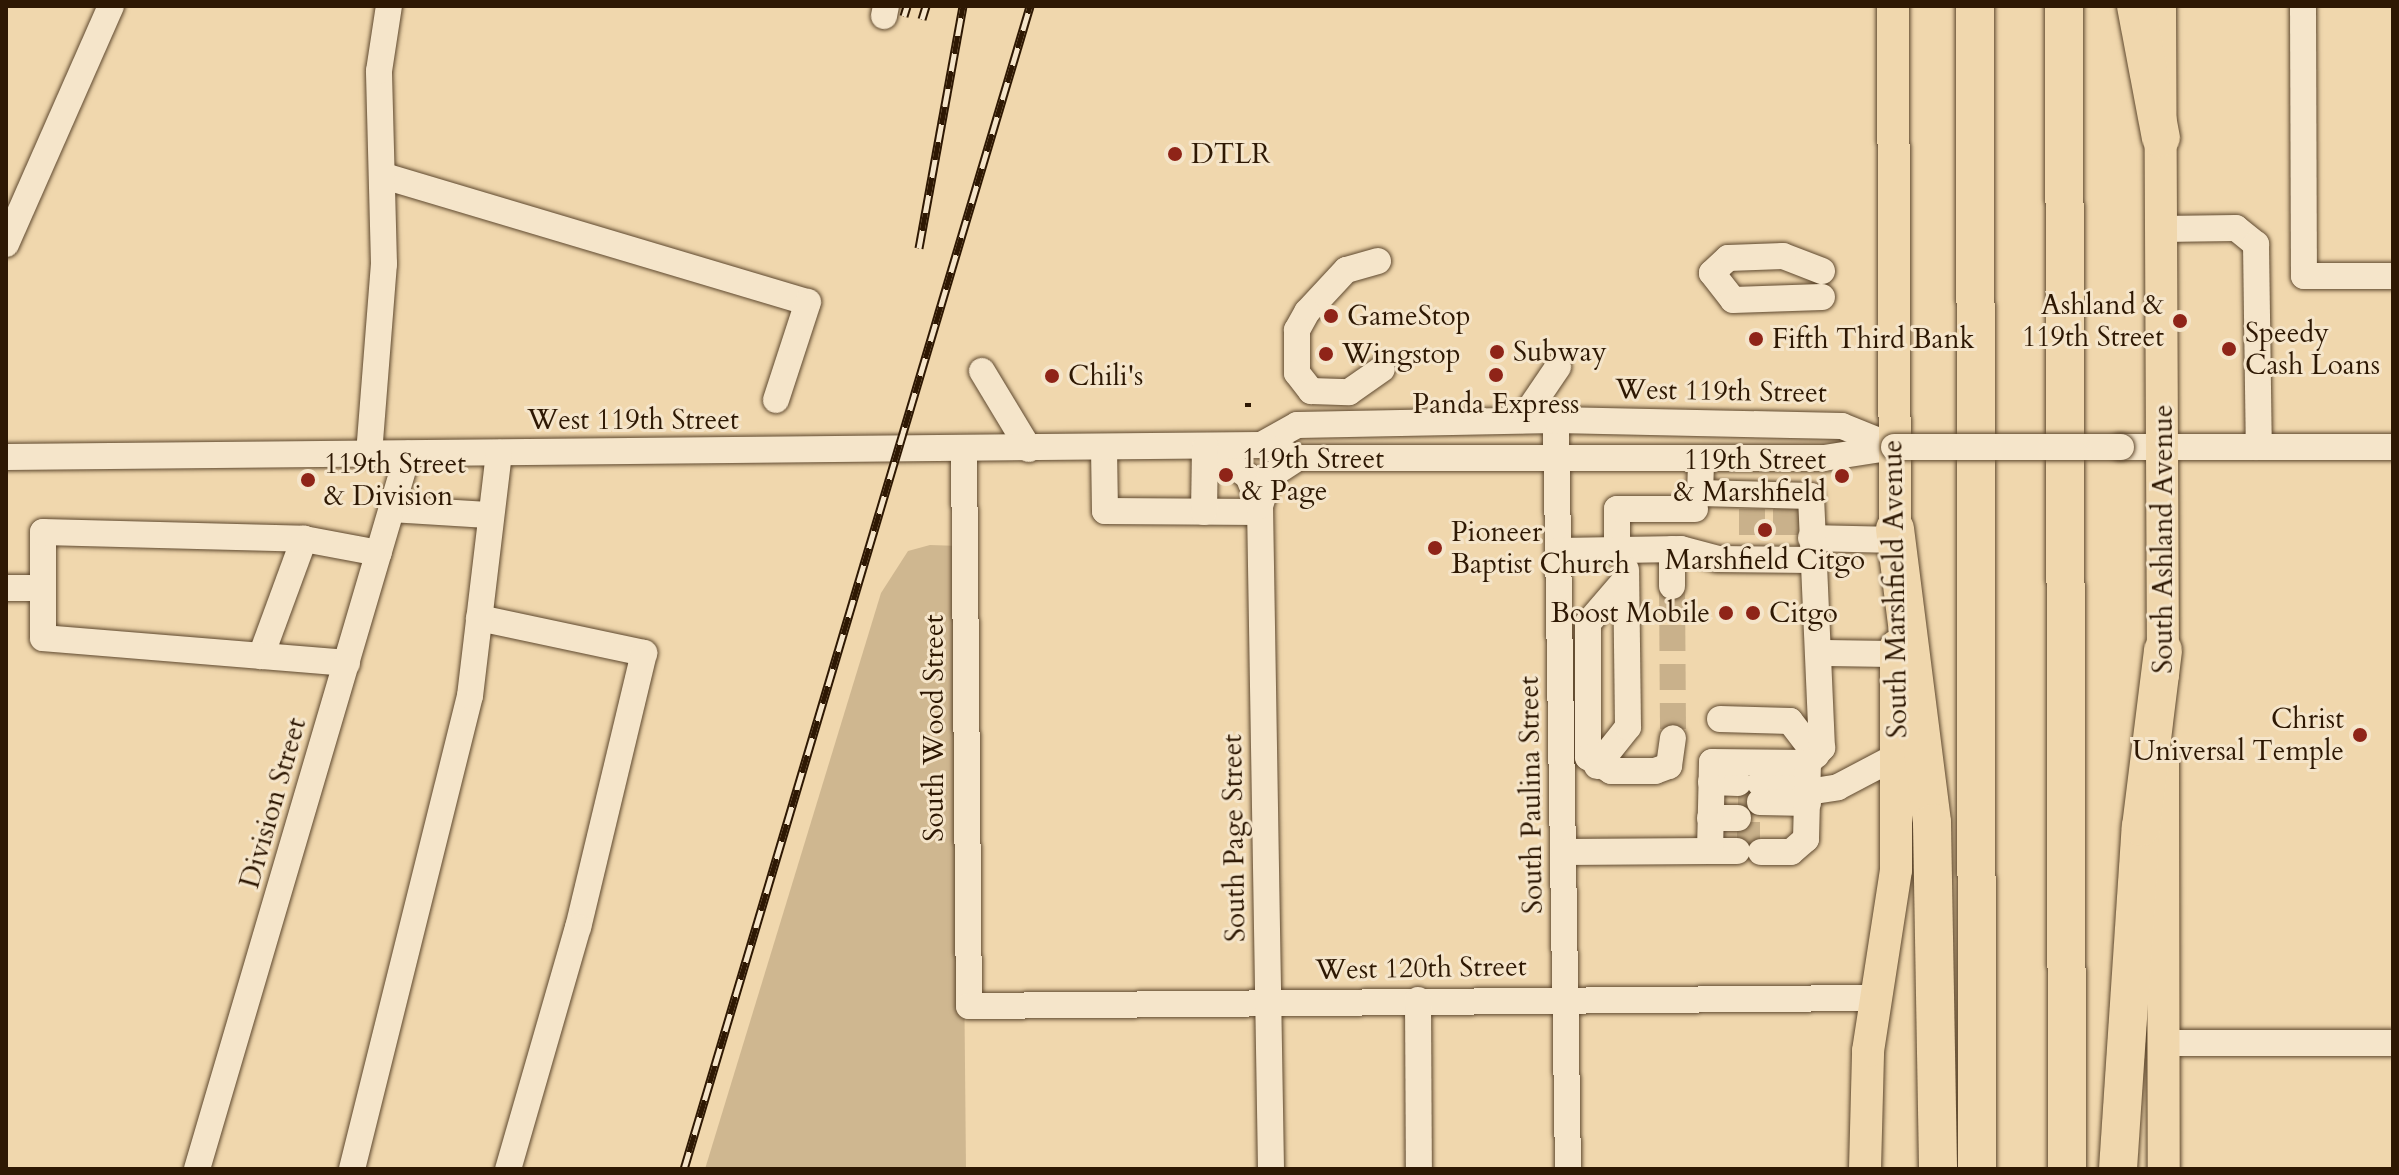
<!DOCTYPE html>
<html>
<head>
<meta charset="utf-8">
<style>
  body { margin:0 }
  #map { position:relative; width:2399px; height:1175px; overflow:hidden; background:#f0d7ad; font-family:Cardo,serif }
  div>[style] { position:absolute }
  .green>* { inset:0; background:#cfb790 }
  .minor-tunnel>* { height:26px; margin-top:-13px; transform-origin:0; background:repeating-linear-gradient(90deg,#c9b18b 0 26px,transparent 0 39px) }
  .path>* { height:4px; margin-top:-2px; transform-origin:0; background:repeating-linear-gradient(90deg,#2e1803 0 6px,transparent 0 10px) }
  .roads { filter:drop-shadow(0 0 2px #5e482e) drop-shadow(0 0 2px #5e482e) }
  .minor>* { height:26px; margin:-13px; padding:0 13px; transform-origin:13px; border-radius:13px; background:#f5e5ca }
  .major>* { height:32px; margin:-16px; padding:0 16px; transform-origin:16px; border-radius:16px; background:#f0d7ad }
  .highway>* { height:38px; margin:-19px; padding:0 19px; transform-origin:19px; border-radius:19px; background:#f0d7ad }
  .rail>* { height:9px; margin-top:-4.5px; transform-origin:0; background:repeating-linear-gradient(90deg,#f5e5ca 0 18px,#2e1803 0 36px); box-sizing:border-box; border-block:2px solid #2e1803 }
  .bridges { filter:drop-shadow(0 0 2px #5e482e) drop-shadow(0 0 2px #5e482e) }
  .minor-bridge>* { height:26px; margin:-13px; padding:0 13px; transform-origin:13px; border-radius:13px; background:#f5e5ca }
  .dots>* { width:22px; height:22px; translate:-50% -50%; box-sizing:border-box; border:4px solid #f5e5ca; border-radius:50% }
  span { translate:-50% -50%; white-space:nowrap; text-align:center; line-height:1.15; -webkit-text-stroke:6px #f5e5ca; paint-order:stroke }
  .poi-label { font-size:28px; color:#2e1803 }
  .left { translate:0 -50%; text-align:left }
  .right { translate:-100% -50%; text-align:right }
  .street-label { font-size:28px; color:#2e1803 }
  .frame { position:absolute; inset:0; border:8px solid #2e1803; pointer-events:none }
</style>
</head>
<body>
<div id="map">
  <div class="green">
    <i style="clip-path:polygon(930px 545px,960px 546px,966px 1169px,705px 1169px,881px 593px,908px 551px)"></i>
  </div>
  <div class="minor-tunnel">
    <i style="left:1752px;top:509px;width:41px;rotate:90deg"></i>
    <i style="left:1786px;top:509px;width:41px;rotate:90deg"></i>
    <i style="left:1672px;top:586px;width:152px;rotate:89.6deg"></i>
    <i style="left:1738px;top:801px;width:22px;rotate:3deg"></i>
    <i style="left:1737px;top:835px;width:23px"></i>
  </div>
  <div class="path">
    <i style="left:1245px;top:405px;width:10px"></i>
  </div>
  <div class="roads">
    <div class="minor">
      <i style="left:2303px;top:6px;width:270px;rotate:89.8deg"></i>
      <i style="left:2304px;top:276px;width:89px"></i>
      <i style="left:884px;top:16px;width:10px;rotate:-79deg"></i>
      <i style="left:384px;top:176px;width:442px;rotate:16.6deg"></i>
      <i style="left:808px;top:302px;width:103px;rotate:108.1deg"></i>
      <i style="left:2161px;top:229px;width:75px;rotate:-0.8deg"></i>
      <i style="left:2236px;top:228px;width:26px;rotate:39deg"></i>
      <i style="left:2256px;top:244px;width:203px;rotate:89.2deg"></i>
      <i style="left:6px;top:244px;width:260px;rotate:-66.2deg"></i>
      <i style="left:1378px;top:261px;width:33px;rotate:164deg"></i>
      <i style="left:1346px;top:270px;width:57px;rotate:132.9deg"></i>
      <i style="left:1307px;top:312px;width:21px;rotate:119deg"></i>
      <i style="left:1297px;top:330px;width:43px;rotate:90deg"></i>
      <i style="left:1297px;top:373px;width:23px;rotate:52deg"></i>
      <i style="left:1311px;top:391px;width:38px;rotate:2deg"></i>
      <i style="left:1349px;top:392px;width:40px;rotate:-34.9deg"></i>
      <i style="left:1822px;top:271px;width:42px;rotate:-159deg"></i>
      <i style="left:1783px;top:256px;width:55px;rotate:177.9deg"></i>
      <i style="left:1728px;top:258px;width:22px;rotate:137deg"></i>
      <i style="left:1712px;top:273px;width:34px;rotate:52deg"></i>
      <i style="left:1733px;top:300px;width:89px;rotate:-1.9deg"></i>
      <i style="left:982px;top:371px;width:91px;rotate:58.9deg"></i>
      <i style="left:1522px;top:420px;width:64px;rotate:-55.8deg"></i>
      <i style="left:1556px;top:420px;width:749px;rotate:89.08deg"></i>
      <i style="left:1261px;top:445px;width:41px;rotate:-29.1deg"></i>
      <i style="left:1297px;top:425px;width:259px;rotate:-1.1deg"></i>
      <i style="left:1556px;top:420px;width:286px;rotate:1.2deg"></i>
      <i style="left:1842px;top:426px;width:56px;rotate:22deg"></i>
      <i style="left:1205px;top:447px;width:52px;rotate:34deg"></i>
      <i style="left:1248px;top:476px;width:32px;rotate:68deg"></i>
      <i style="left:2121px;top:447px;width:272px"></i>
      <i style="left:1104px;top:448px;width:63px;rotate:89.1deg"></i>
      <i style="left:1105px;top:511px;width:155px;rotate:0.4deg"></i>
      <i style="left:964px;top:449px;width:557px;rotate:89.49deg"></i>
      <i style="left:969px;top:1006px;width:906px;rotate:-0.51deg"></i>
      <i style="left:369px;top:454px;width:191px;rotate:-85.5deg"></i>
      <i style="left:384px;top:264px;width:193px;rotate:-91.5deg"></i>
      <i style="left:379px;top:71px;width:66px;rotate:-81.3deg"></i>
      <i style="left:6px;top:457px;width:1255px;rotate:-0.55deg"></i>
      <i style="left:1261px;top:445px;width:39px;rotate:19deg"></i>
      <i style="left:1298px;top:458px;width:526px"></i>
      <i style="left:1824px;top:458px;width:71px;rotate:-8.9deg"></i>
      <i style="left:392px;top:509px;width:95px;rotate:3.6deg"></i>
      <i style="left:1204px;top:512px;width:65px;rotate:-89.1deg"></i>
      <i style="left:1811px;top:538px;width:84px;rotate:1.4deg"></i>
      <i style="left:1672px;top:549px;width:37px;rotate:90deg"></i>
      <i style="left:1617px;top:550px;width:41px;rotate:-90deg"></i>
      <i style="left:1617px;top:509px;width:78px"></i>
      <i style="left:1558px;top:551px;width:123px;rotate:-0.9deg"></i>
      <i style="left:1681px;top:549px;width:38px;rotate:15deg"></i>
      <i style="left:1718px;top:559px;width:93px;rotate:0.6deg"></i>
      <i style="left:1626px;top:579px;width:58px;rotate:130.8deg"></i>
      <i style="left:1588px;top:623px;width:134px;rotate:90deg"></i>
      <i style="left:1588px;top:757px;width:27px;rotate:31deg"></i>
      <i style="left:1611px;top:771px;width:44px"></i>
      <i style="left:1655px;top:771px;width:15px;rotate:-20deg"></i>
      <i style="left:1669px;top:766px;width:28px;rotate:-82deg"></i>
      <i style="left:6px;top:588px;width:37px"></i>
      <i style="left:479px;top:618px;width:169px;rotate:12deg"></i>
      <i style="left:644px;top:653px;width:282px;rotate:103.5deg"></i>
      <i style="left:578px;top:927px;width:252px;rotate:106.1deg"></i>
      <i style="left:1822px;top:653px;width:74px;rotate:0.8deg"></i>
      <i style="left:261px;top:656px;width:125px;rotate:-69.8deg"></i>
      <i style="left:347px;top:663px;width:305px;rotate:-175.3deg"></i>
      <i style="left:43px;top:638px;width:106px;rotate:-90deg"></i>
      <i style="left:43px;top:532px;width:261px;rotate:1.5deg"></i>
      <i style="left:304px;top:539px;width:76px;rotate:10.6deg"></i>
      <i style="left:1720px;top:719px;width:70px;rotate:1.6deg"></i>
      <i style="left:1790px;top:721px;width:43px;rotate:52.6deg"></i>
      <i style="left:1597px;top:766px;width:50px;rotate:-51.5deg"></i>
      <i style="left:1628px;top:727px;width:157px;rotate:-90.7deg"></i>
      <i style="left:1711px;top:782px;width:27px;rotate:2deg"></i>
      <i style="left:1760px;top:783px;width:48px;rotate:1.2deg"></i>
      <i style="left:1808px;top:792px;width:30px;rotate:-9deg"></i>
      <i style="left:1838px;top:787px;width:67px;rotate:-27.7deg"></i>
      <i style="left:1760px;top:802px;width:48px;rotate:1.2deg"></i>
      <i style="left:1710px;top:818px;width:28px"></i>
      <i style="left:1710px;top:851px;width:27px"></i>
      <i style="left:1564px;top:852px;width:146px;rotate:-0.4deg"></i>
      <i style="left:1710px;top:851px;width:89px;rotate:-88.7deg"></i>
      <i style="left:1712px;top:762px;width:96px;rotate:0.6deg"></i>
      <i style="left:1808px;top:763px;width:21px;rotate:-47deg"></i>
      <i style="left:1822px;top:748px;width:252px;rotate:-92.5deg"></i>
      <i style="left:1811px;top:496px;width:111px;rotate:-178.5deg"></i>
      <i style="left:1700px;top:493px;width:35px;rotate:-88deg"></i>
      <i style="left:1761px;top:852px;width:30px"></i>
      <i style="left:1791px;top:852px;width:20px;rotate:-41deg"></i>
      <i style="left:1806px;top:839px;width:76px;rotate:-88.5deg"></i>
      <i style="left:1418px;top:1000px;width:169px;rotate:89.7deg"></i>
      <i style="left:2163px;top:1043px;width:230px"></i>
      <i style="left:197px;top:1169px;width:746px;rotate:-73.58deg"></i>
      <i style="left:352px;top:1169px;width:487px;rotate:-76deg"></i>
      <i style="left:470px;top:696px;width:245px;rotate:-83.2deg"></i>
      <i style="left:1271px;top:1169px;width:663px;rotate:-90.95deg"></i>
      <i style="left:1260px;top:506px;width:32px;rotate:-72deg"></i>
      <i style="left:1270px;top:476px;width:33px;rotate:-33deg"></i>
    </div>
    <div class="major">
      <i style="left:1893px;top:6px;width:546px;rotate:89.79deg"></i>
      <i style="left:2160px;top:6px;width:669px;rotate:89.74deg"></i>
      <i style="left:2163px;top:761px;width:408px;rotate:89.9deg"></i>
      <i style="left:1865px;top:1169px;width:118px;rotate:-88.5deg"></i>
      <i style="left:1868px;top:1051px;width:183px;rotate:-81.2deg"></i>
      <i style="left:1896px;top:870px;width:224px;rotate:-90deg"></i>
    </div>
    <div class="highway">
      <i style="left:1975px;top:6px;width:1163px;rotate:89.9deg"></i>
      <i style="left:2064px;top:6px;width:1163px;rotate:89.85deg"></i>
      <i style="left:2136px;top:6px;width:134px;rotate:79.3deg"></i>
      <i style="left:1895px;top:529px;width:296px;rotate:82.8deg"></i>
      <i style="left:1932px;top:823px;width:346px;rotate:89deg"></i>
      <i style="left:2118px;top:1169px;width:343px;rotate:-86.2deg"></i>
      <i style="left:2141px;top:827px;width:178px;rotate:-82.9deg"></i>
    </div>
  </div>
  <div class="rail">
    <i style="left:904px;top:16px;width:10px;rotate:-73deg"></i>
    <i style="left:922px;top:19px;width:14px;rotate:-73deg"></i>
    <i style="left:919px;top:248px;width:246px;rotate:-79.7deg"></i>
    <i style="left:684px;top:1169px;width:1213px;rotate:-73.43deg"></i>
  </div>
  <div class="bridges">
    <div class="minor-bridge">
      <i style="left:1894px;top:447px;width:227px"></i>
    </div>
  </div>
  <div class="dots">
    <i style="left:1175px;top:154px;background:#8f2418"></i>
    <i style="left:1331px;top:316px;background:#8f2418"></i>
    <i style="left:2180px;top:321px;background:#8f2418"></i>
    <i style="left:1756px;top:339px;background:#8f2418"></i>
    <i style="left:2229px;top:349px;background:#8f2418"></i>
    <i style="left:1497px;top:352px;background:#8f2418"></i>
    <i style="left:1326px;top:354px;background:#8f2418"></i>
    <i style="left:1496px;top:375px;background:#8f2418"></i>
    <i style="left:1052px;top:376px;background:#8f2418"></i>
    <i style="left:1226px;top:475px;background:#8f2418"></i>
    <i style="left:1842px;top:476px;background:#8f2418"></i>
    <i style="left:308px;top:480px;background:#8f2418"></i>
    <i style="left:1765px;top:530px;background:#8f2418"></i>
    <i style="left:1435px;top:548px;background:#8f2418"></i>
    <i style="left:1726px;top:613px;background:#8f2418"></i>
    <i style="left:1753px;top:613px;background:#8f2418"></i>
    <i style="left:2360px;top:735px;background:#8f2418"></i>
  </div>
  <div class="poi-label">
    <span class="left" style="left:1191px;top:154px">DTLR</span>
    <span class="right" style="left:2164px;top:321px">Ashland &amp;<br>119th Street</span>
    <span class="left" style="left:1347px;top:316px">GameStop</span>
    <span class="left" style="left:2245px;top:349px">Speedy<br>Cash Loans</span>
    <span class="left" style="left:1772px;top:339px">Fifth Third Bank</span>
    <span class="left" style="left:1513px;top:352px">Subway</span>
    <span class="left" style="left:1342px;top:354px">Wingstop</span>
    <span class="left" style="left:1068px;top:376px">Chili's</span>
    <span style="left:1496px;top:404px">Panda Express</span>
    <span class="left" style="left:1242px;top:475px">119th Street<br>&amp; Page</span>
    <span class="right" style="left:1826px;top:476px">119th Street<br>&amp; Marshfield</span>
    <span class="left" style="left:324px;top:480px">119th Street<br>&amp; Division</span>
    <span class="left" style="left:1451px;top:548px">Pioneer<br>Baptist Church</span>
    <span style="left:1765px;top:560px">Marshfield Citgo</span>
    <span class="right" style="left:1710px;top:613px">Boost Mobile</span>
    <span class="left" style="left:1769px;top:613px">Citgo</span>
    <span class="right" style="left:2344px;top:735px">Christ<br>Universal Temple</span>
  </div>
  <div class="street-label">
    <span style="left:1721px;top:391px;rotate:1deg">West 119th Street</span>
    <span style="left:633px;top:420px">West 119th Street</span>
    <span style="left:2163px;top:539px;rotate:-90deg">South Ashland Avenue</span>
    <span style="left:1895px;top:589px;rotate:-91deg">South Marshfield Avenue</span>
    <span style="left:934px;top:728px;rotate:-90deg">South Wood Street</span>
    <span style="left:1531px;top:795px;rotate:-91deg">South Paulina Street</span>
    <span style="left:273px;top:803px;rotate:-74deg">Division Street</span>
    <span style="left:1234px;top:838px;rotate:-91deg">South Page Street</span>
    <span style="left:1421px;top:968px;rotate:-1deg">West 120th Street</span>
  </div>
  <div class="frame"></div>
</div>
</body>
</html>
